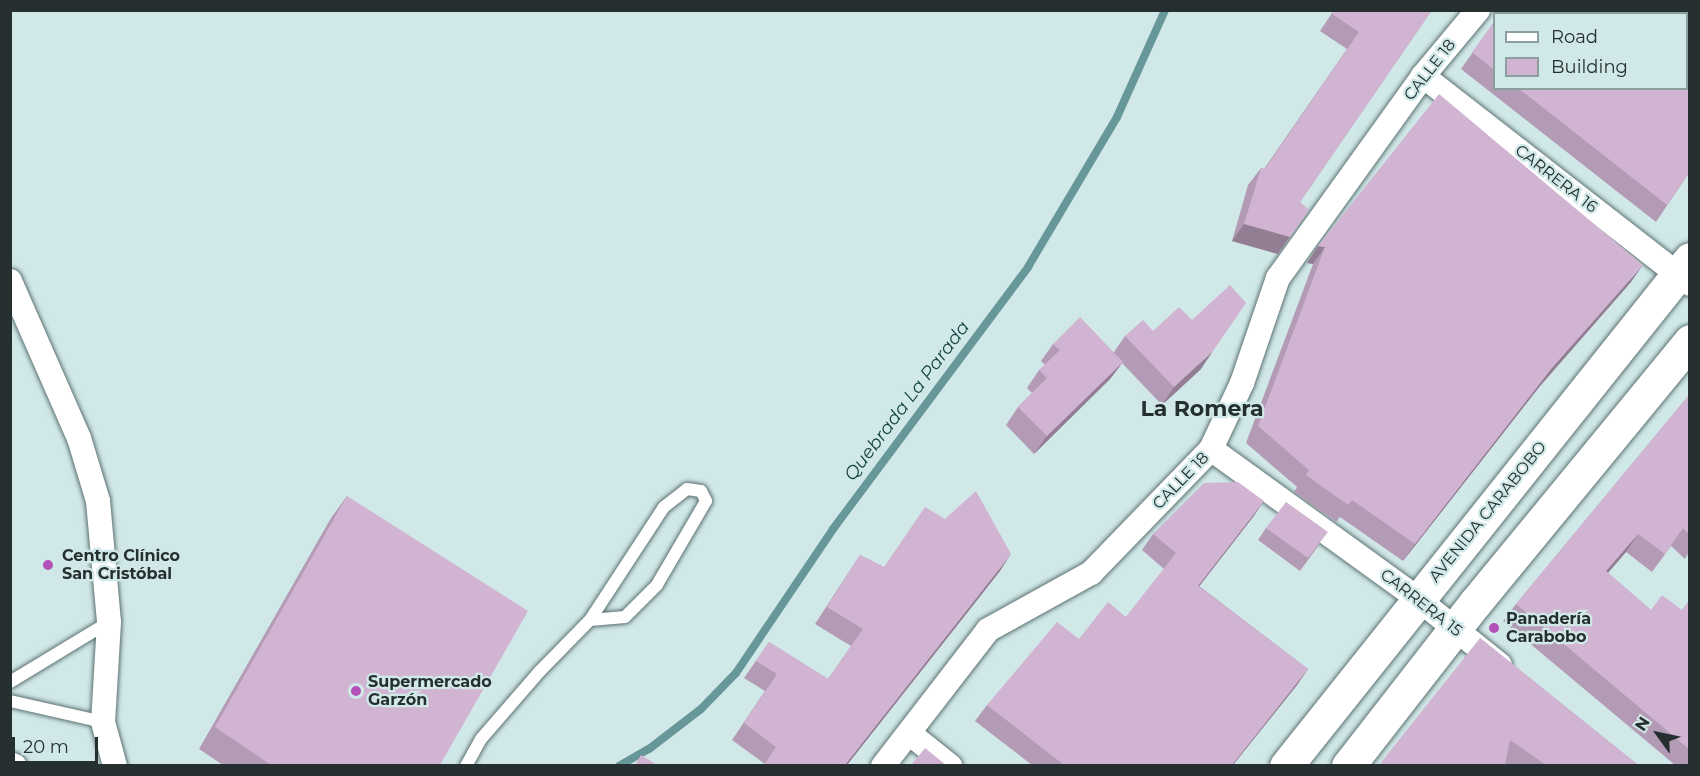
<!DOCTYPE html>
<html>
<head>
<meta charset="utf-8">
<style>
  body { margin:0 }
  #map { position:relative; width:1700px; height:776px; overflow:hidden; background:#d1e8e8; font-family:Montserrat,sans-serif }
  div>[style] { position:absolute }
  .stream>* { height:8px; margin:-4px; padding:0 4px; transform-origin:4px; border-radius:4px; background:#679798 }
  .roads { filter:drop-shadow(0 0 2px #5d7272) drop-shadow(0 0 2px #5d7272) }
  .service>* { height:12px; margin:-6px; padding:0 6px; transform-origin:6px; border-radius:6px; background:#fff }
  .minor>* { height:24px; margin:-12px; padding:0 12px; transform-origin:12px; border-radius:12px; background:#fff }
  .secondary>* { height:33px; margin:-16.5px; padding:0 16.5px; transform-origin:16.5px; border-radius:16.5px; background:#fff }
  .wall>* { inset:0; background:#b49bb5 }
  .shaded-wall>* { inset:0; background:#927e93 }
  .building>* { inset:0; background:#d1b4d2 }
  .dots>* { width:16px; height:16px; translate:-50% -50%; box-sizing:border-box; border:3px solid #d1e8e8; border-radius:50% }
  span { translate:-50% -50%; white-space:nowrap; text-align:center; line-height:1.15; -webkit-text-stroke:4.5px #d1e8e8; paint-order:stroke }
  .street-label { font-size:16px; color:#262f2f }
  .poi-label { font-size:16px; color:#262f2f; font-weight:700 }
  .left { translate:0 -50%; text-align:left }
  .water-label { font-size:18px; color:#154343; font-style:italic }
  .district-label { font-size:22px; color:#262f2f; font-weight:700 }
  .frame { position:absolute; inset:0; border:12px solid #262f2f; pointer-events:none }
  .legend { position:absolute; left:1493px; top:12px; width:195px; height:78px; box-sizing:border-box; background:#d1e8e8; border:2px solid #8d9e9e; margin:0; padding:8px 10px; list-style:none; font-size:18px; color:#262f2f }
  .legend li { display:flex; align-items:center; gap:12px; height:30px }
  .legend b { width:30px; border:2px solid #8d9e9e }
  .north { position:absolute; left:1628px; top:704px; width:60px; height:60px; -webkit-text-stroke:4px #d1e8e8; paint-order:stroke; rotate:303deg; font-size:16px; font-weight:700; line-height:24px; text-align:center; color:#262f2f }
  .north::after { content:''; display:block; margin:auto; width:21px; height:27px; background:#262f2f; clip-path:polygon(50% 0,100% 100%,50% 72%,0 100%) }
  .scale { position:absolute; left:12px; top:737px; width:86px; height:27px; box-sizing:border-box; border:3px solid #262f2f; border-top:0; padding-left:8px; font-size:18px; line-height:21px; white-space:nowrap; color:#262f2f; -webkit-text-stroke:4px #d1e8e8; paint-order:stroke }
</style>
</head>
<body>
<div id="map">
  <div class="stream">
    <i style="left:619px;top:766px;width:34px;rotate:-30deg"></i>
    <i style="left:649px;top:749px;width:66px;rotate:-37.6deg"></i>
    <i style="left:701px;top:709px;width:50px;rotate:-45.8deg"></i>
    <i style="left:736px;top:673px;width:174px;rotate:-56deg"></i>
    <i style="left:833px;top:529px;width:327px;rotate:-53.3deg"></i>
    <i style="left:1028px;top:267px;width:174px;rotate:-59.3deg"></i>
    <i style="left:1117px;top:117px;width:117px;rotate:-65.8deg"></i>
  </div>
  <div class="roads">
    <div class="service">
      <i style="left:10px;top:682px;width:116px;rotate:-31.2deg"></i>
      <i style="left:10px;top:701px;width:95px;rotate:12.7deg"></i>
      <i style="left:466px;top:766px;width:31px;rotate:-61deg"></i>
      <i style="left:481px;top:739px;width:90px;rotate:-49.1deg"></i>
      <i style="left:540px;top:671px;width:71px;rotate:-45.6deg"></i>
      <i style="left:590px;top:620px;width:135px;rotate:-56.8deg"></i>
      <i style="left:664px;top:507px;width:29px;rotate:-38deg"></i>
      <i style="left:687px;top:489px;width:14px;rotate:8deg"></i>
      <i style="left:701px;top:491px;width:11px;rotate:63deg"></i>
      <i style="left:706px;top:501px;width:97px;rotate:120.3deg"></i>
      <i style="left:657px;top:585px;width:45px;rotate:135deg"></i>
      <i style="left:625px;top:617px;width:35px;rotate:175deg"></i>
    </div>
    <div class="minor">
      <i style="left:1423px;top:76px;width:338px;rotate:37.9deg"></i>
      <i style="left:10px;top:281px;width:171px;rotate:66.3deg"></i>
      <i style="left:79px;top:438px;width:66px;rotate:73.2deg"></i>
      <i style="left:98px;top:501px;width:121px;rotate:84.8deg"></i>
      <i style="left:109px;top:622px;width:100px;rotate:93.4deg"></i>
      <i style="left:103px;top:722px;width:46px;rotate:74.7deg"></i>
      <i style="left:1211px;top:449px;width:256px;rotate:35.9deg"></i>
      <i style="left:1418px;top:599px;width:105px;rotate:38.8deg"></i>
      <i style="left:909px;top:733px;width:53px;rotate:38.8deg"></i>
      <i style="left:10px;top:764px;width:5px;rotate:22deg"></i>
      <i style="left:883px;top:766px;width:172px;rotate:-52.3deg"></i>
      <i style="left:988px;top:630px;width:118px;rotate:-29deg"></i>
      <i style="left:1091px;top:573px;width:173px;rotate:-45.9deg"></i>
      <i style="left:1211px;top:449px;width:73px;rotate:-64.8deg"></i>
      <i style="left:1242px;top:383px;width:111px;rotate:-71.1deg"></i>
      <i style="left:1278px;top:278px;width:249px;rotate:-54.3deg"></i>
      <i style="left:1423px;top:76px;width:86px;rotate:-50.2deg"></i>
    </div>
    <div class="secondary">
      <i style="left:1286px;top:766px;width:648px;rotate:-51.45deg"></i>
      <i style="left:1348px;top:766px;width:207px;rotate:-52.1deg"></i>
      <i style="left:1475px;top:603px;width:339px;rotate:-50.6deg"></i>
    </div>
  </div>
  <div class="wall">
    <i style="clip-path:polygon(1334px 10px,1432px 10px,1300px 202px,1278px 254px,1232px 241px,1248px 185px,1261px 168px,1264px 169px,1347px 49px,1320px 31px)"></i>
    <i style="clip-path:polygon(1494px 22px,1494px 88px,1686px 88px,1689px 173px,1656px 222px,1461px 69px)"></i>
    <i style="clip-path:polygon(1318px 246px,1631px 282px,1540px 386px,1403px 561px,1340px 517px,1336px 522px,1294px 492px,1297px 487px,1246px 443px,1313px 264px,1307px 263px)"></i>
    <i style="clip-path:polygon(1153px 331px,1201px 369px,1162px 405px,1122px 363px,1110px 379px,1034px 454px,1006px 425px,1018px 407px,1032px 393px,1027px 388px,1039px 370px,1045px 365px,1041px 361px,1053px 344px,1114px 352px,1125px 336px)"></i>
    <i style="clip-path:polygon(1689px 395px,1689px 552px,1685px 559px,1671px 546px,1652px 572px,1626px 552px,1608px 573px,1651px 610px,1682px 610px,1689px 601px,1689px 765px,1675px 765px,1503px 621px,1516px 604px)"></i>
    <i style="clip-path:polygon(347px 496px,440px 765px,223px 765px,199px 749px,331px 518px)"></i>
    <i style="clip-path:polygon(1264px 501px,1253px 517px,1199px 586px,1308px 669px,1297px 685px,1233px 765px,1032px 765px,975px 721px,987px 705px,1079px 639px,1126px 617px,1164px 569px,1142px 550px,1153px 534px)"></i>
    <i style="clip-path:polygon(1266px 528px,1319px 545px,1300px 571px,1258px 540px)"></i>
    <i style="clip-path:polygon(860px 555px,884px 567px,1000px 571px,847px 765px,763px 765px,765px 764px,732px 740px,765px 691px,744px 678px,769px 642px,828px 679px,851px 646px,815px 624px)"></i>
    <i style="clip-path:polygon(1480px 638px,1638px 765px,1507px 765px,1505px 764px)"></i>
  </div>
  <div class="shaded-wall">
    <i style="clip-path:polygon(1309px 210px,1278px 254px,1232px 241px,1244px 224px)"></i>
    <i style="clip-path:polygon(1318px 246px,1325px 247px,1313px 264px,1307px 263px)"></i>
    <i style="clip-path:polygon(1643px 265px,1631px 282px,1540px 386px,1403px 561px,1415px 544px,1551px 369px)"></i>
    <i style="clip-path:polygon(1213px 351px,1201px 369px,1162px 405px,1174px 387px)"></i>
    <i style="clip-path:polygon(1123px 362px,1110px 379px,1034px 454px,1047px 436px)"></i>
    <i style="clip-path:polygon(1264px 501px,1253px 517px,1187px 602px,1198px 586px)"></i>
    <i style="clip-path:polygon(1638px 534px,1626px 552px,1594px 589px,1606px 571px)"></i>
    <i style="clip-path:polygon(1011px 554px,1000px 571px,847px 765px,845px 765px)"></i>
    <i style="clip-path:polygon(1308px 669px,1297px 685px,1233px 765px,1232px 765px)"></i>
  </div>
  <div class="building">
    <i style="clip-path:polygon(1335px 10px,1432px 10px,1300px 202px,1309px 210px,1290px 237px,1244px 224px,1261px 168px,1265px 169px,1359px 32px,1332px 14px)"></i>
    <i style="clip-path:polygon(1502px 10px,1689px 10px,1689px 32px,1686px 36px,1686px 14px,1500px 14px)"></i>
    <i style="clip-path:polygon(1494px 22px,1494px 70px,1472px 52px)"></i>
    <i style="clip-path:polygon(1686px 61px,1689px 63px,1689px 173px,1667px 205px,1518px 88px,1686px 88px)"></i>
    <i style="clip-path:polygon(1439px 94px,1643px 265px,1551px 369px,1415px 544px,1352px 500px,1348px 505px,1306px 475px,1309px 470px,1258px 426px,1325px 247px,1318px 246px)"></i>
    <i style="clip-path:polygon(1230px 285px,1246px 303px,1213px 351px,1174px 387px,1125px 336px,1143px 320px,1153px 331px,1179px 307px,1192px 320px)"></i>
    <i style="clip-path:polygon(1080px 317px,1123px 362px,1047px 436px,1018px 407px,1047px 378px,1039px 370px,1060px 350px,1053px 344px)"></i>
    <i style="clip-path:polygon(1689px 395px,1689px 534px,1683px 528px,1665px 554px,1638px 534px,1606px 571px,1651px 610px,1662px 595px,1682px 610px,1689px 601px,1689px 749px,1516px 604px)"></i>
    <i style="clip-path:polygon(1238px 482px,1264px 501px,1198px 586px,1308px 669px,1232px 765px,1064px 765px,987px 705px,1057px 622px,1079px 639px,1108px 602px,1126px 617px,1176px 553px,1153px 534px,1204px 483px)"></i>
    <i style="clip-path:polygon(976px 491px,1011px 554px,845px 765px,764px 765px,776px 747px,744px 723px,777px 674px,756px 661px,769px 642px,828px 679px,863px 629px,827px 607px,860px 555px,884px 567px,925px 507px,945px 519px)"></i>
    <i style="clip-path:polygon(347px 496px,528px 611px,440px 765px,271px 765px,215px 727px)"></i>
    <i style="clip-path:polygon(1286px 502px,1328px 532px,1308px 558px,1266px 528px)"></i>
    <i style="clip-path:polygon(1480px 638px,1638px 765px,1546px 765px,1510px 740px,1505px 765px,1379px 765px)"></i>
    <i style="clip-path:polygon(925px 748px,946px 765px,911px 765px)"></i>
    <i style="clip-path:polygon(641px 755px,657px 765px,635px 765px)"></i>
  </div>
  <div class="dots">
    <i style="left:48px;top:565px;background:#b351b9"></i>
    <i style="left:1494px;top:628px;background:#b351b9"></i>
    <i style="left:356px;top:691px;background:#b351b9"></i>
  </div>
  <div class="street-label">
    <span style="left:1430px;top:70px;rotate:-52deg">CALLE 18</span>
    <span style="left:1556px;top:179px;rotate:38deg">CARRERA 16</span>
    <span style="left:1181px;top:481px;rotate:-46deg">CALLE 18</span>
    <span style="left:1488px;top:512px;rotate:-51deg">AVENIDA CARABOBO</span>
    <span style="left:1421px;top:603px;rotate:38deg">CARRERA 15</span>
  </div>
  <div class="poi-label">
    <span class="left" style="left:62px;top:565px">Centro Clínico<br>San Cristóbal</span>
    <span class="left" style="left:1506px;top:628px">Panadería<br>Carabobo</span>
    <span class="left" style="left:368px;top:691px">Supermercado<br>Garzón</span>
  </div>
  <div class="water-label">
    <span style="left:907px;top:401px;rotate:-53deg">Quebrada La Parada</span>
  </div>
  <div class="district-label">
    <span style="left:1202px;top:409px">La Romera</span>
  </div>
  <div class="frame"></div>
  <ul class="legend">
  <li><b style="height:8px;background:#fff"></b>Road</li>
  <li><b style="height:16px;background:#d1b4d2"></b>Building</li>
  </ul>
  <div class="north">N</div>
  <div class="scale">20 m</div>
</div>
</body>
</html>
